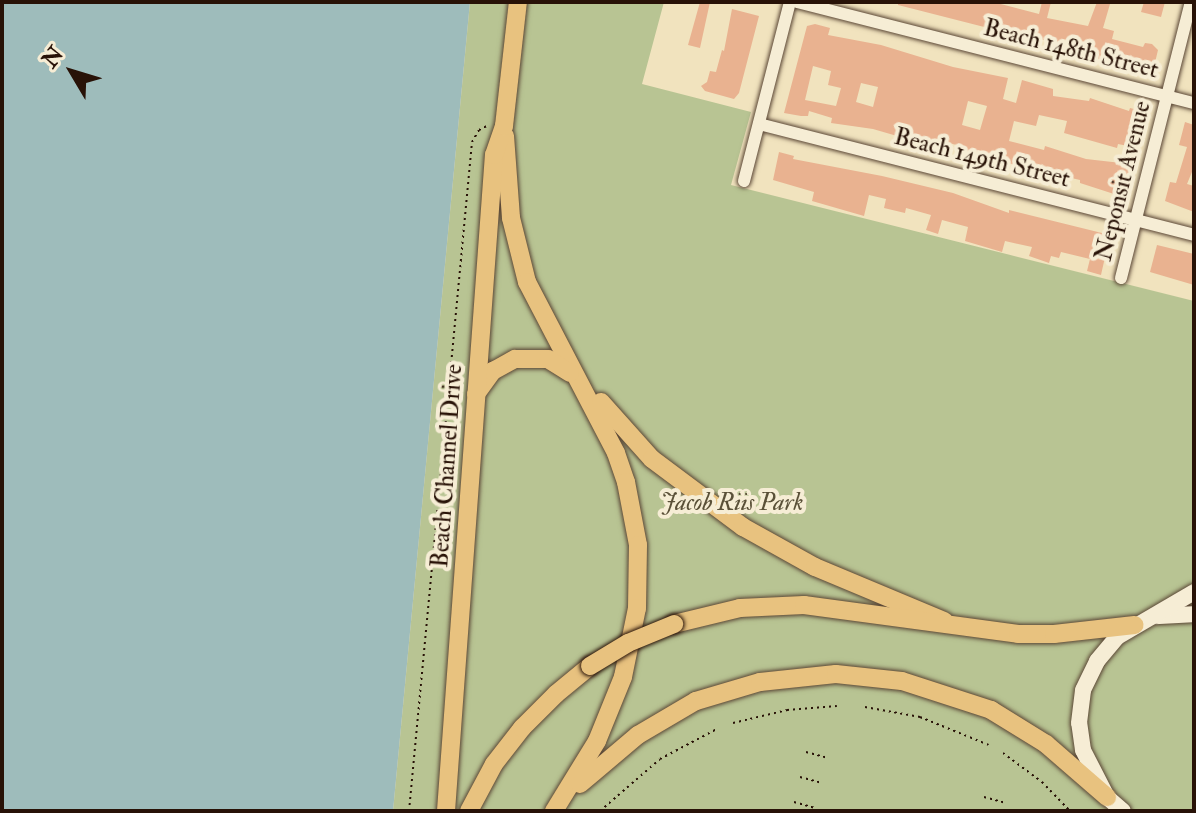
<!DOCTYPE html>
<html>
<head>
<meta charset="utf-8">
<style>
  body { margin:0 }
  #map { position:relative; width:1196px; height:813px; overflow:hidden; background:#f1e3be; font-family:"IM FELL Double Pica",serif }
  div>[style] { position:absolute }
  .green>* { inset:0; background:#b8c493 }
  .water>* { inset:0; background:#9ebcbb }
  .building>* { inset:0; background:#e9b290 }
  .path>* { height:2px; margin-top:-1px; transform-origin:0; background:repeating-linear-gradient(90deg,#281207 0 2px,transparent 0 6px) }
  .roads { filter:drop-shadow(0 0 2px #5a4635) drop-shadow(0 0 2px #5a4635) }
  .street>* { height:12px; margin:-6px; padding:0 6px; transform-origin:6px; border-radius:6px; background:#f6edd5 }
  .secondary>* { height:16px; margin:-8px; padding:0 8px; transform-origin:8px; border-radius:8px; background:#f6edd5 }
  .primary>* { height:18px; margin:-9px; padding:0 9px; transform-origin:9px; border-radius:9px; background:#e8c27f }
  .bridges { filter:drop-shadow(0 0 2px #281207) drop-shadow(0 0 2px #281207) }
  .primary-bridge>* { height:18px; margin:-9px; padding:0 9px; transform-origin:9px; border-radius:9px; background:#e8c27f }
  span { translate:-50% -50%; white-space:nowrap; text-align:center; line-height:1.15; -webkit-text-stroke:8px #f6edd5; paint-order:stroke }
  .street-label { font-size:24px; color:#281207 }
  .park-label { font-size:24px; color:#5a5038; font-style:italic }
  .frame { position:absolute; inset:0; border:4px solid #281207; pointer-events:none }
  .north { position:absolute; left:32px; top:32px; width:80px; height:80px; -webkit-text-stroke:6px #f6edd5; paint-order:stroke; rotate:308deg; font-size:22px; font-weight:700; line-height:32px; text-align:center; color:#281207 }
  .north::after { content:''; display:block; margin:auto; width:28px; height:36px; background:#281207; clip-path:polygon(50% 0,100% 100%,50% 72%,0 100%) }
</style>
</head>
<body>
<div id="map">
  <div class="green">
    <i style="clip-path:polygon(470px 2px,664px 2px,642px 84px,751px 112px,731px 185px,1194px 301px,1194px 811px,393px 811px)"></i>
  </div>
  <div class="water">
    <i style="clip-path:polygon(2px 2px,470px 2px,393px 811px,2px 811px)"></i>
  </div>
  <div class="building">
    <i style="clip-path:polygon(700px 2px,710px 2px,700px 48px,688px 45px)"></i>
    <i style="clip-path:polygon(898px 2px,993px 2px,1039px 14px,1042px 2px,1051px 2px,1047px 18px,1088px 26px,1097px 2px,1102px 2px,1110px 4px,1103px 28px,1114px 31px,1112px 39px,1143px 47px,1145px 43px,1152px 44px,1158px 50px,1153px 71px,1146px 71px,1092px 57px,1073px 46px,996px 30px,898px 5px)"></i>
    <i style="clip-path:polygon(1144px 2px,1165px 2px,1161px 17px,1141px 12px)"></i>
    <i style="clip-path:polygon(732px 9px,759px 16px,739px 93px,734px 99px,705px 91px,701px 86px,707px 82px,710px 71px,716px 72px,722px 50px,724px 51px)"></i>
    <i style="clip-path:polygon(evenodd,815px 24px,830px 28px,828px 35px,881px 45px,953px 67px,1008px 78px,1003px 99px,1016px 103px,1022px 80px,1053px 89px,1053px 96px,1089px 101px,1090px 98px,1129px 111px,1130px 108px,1145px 112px,1133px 147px,1118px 144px,1117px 148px,1064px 133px,1067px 121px,1039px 115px,1036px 126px,1014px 121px,1009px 141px,1044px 150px,1045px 146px,1086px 159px,1130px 164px,1126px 192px,1114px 194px,1080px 183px,1080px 180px,986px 158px,963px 152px,965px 147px,932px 139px,928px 145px,873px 129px,831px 123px,832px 118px,809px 111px,808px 116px,801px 116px,784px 113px,807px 26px,815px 24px,813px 66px,831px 71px,828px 85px,841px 88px,836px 106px,805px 100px,813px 66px,815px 24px,861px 83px,878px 87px,873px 107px,856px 102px,861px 83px,815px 24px,968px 101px,987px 106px,980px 130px,962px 125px,968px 101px)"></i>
    <i style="clip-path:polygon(1185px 122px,1194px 125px,1194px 167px,1187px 184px,1194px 186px,1194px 212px,1165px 201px,1170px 182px,1176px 183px,1187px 147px,1179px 145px)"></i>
    <i style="clip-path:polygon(779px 152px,794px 156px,793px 159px,882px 176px,953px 193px,1009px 213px,1009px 210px,1110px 235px,1101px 275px,1087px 271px,1090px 259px,1061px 252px,1059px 258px,1051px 256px,1049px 263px,1029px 256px,1032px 247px,1005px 241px,1002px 252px,965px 241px,968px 227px,942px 220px,938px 234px,926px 230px,931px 215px,906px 208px,905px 213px,884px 208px,886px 199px,869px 195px,864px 216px,812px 201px,814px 192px,773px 180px)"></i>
    <i style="clip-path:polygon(1157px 245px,1194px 254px,1194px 285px,1150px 272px)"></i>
  </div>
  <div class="path">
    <i style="left:865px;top:707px;width:56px;rotate:10.3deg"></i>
    <i style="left:920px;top:717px;width:74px;rotate:22.1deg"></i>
    <i style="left:733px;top:723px;width:56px;rotate:-13.5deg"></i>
    <i style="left:787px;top:710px;width:50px;rotate:-4.6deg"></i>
    <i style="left:806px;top:752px;width:23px;rotate:15deg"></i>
    <i style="left:1003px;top:753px;width:49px;rotate:36.6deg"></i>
    <i style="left:1042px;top:782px;width:40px;rotate:46deg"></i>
    <i style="left:800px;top:777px;width:23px;rotate:15deg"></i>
    <i style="left:984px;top:797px;width:20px;rotate:15deg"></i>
    <i style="left:794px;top:802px;width:22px;rotate:16deg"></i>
    <i style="left:409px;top:811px;width:672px;rotate:-84.62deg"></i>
    <i style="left:472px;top:142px;width:14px;rotate:-60deg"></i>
    <i style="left:479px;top:130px;width:9px;rotate:-27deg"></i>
    <i style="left:600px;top:811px;width:79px;rotate:-40.9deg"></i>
    <i style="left:660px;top:759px;width:64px;rotate:-27.8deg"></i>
  </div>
  <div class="roads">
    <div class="street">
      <i style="left:797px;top:2px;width:410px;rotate:14.3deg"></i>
      <i style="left:759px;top:124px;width:449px;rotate:14.3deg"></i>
      <i style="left:744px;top:181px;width:185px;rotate:-75.6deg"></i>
      <i style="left:1121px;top:278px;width:285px;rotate:-75.8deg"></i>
    </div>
    <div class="secondary">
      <i style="left:1158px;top:616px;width:36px;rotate:-3deg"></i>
      <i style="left:1123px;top:811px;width:21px;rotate:-139deg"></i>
      <i style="left:1107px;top:797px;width:53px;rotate:-117.1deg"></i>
      <i style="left:1083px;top:750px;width:27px;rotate:-98deg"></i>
      <i style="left:1079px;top:723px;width:33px;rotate:-83deg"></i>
      <i style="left:1083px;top:690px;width:32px;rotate:-64deg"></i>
      <i style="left:1097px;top:661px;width:31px;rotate:-50deg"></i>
      <i style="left:1117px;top:637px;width:89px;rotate:-30.3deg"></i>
    </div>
    <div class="primary">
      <i style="left:505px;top:136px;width:82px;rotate:85.8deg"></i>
      <i style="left:511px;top:218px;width:66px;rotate:76deg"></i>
      <i style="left:527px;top:282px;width:193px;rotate:62.5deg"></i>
      <i style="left:616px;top:453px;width:31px;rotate:71deg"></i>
      <i style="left:626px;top:482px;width:64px;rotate:79.2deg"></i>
      <i style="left:638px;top:545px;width:63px;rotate:90.9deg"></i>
      <i style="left:637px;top:608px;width:70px;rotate:101.5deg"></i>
      <i style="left:623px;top:677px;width:69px;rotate:112.1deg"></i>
      <i style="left:597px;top:741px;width:82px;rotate:121.6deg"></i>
      <i style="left:476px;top:394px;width:29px;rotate:-54deg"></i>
      <i style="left:493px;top:371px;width:25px;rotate:-29deg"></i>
      <i style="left:515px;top:359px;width:33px"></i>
      <i style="left:548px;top:359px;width:26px;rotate:32deg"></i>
      <i style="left:601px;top:402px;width:76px;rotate:48.2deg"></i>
      <i style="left:652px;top:459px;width:114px;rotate:36.8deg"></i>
      <i style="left:743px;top:527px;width:82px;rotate:29.1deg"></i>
      <i style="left:815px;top:567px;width:140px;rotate:22.7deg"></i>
      <i style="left:674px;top:624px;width:68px;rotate:-13.6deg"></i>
      <i style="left:740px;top:608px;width:64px;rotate:-2.7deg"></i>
      <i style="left:804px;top:605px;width:216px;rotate:7.7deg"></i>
      <i style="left:1018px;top:634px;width:36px"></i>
      <i style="left:1054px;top:634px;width:81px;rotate:-6.4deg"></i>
      <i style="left:580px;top:784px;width:76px;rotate:-40.2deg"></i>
      <i style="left:638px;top:735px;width:67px;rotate:-30.4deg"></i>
      <i style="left:696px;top:701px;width:67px;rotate:-16.5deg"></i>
      <i style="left:760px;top:682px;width:76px;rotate:-6deg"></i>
      <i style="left:836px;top:674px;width:66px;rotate:6.1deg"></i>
      <i style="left:902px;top:681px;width:94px;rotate:18deg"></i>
      <i style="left:991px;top:710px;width:65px;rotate:31.7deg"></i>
      <i style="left:1046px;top:744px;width:81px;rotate:41deg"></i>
      <i style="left:446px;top:811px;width:658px;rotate:-85.82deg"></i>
      <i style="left:494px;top:155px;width:31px;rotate:-71deg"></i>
      <i style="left:504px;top:126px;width:125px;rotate:-83.6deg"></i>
      <i style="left:469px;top:811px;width:53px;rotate:-62deg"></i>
      <i style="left:494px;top:764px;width:46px;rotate:-52.1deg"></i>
      <i style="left:522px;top:728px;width:48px;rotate:-45deg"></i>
      <i style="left:556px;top:694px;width:44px;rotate:-39.5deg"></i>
    </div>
  </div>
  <div class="bridges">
    <div class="primary-bridge">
      <i style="left:590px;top:666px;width:44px;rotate:-31.2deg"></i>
      <i style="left:628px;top:643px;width:50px;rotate:-22.4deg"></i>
    </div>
  </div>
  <div class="street-label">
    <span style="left:1071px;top:49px;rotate:14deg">Beach 148th Street</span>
    <span style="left:982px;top:158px;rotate:14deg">Beach 149th Street</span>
    <span style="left:1123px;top:181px;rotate:-76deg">Neponsit Avenue</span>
    <span style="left:447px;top:466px;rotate:-86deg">Beach Channel Drive</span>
  </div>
  <div class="park-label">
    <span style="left:732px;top:503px">Jacob Riis Park</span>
  </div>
  <div class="frame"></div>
  <div class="north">N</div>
</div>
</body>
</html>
